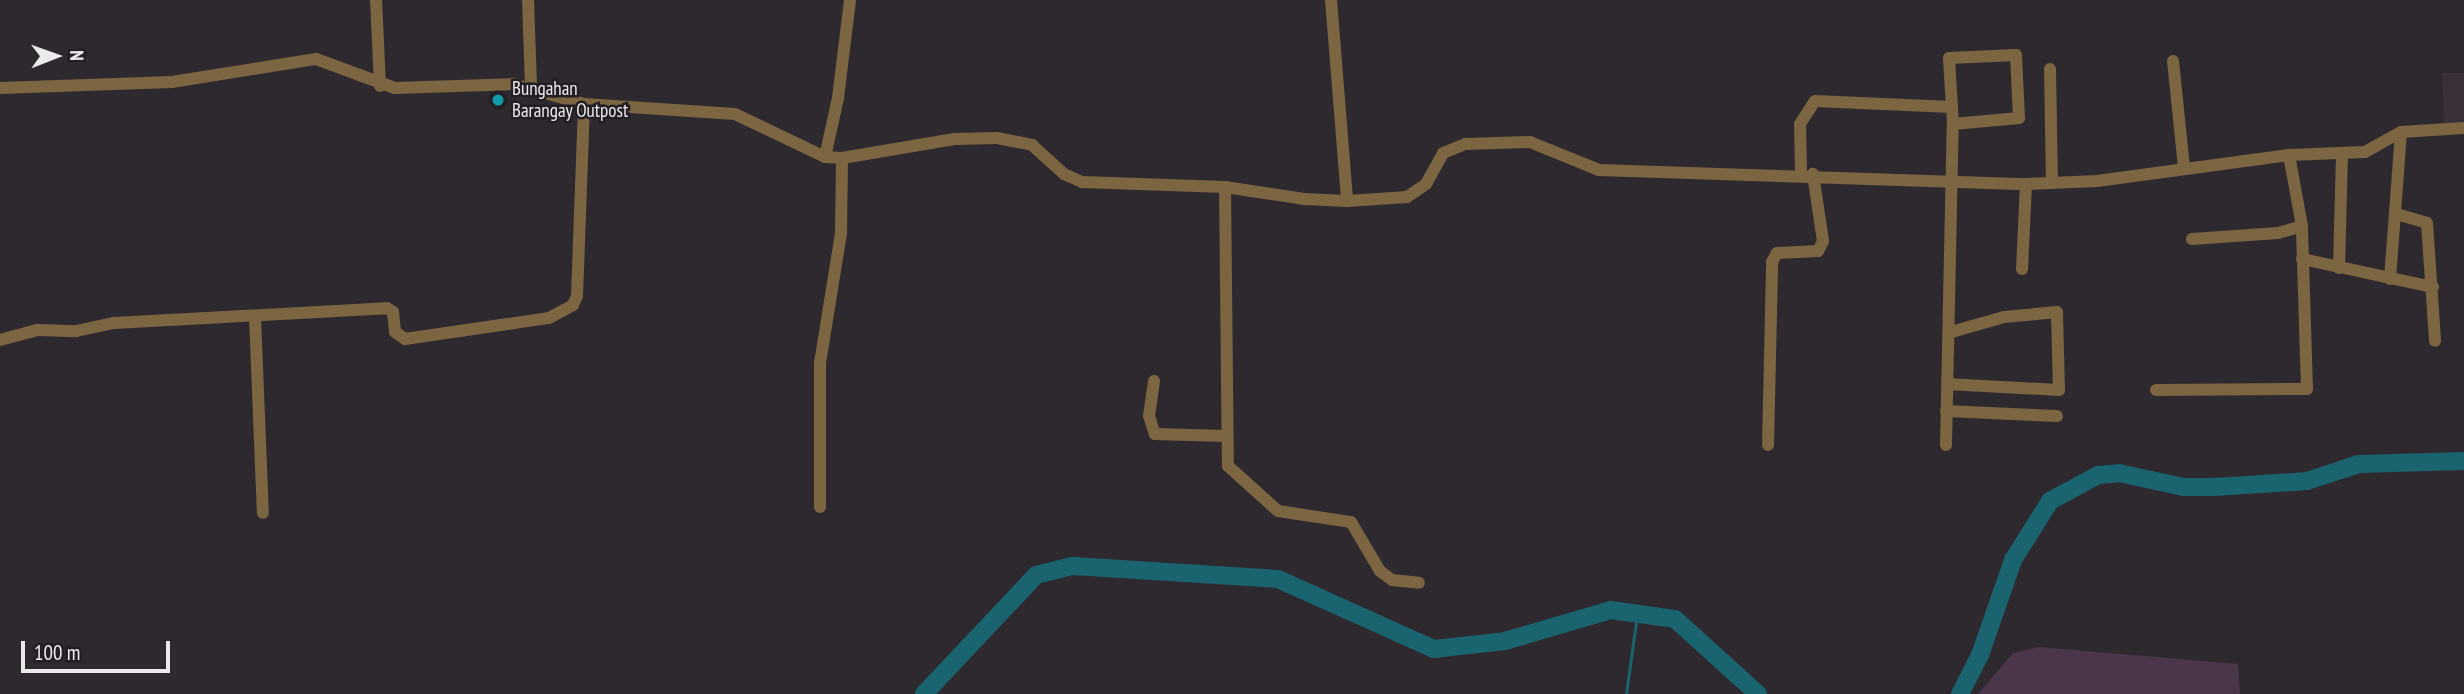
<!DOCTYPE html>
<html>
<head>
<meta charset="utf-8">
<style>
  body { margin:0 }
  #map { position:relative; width:2464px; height:694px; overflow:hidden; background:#2d292e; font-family:"PT Sans Narrow",sans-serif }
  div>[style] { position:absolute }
  .built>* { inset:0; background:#393039 }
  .green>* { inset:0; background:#4a354b }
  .stream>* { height:2.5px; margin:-1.25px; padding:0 1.25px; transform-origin:1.25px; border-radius:1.25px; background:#1a646f }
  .river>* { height:18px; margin:-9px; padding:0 9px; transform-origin:9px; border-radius:9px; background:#1a646f }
  .minor>* { height:12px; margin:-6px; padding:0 6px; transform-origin:6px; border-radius:6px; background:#7c6541 }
  .dots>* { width:19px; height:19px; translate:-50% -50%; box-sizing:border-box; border:4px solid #241f24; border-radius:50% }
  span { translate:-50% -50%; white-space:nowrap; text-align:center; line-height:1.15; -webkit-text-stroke:5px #241f24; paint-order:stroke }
  .poi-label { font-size:19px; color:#ece9ec }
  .left { translate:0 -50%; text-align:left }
  .north { position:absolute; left:21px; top:21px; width:70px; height:70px; -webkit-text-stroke:5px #241f24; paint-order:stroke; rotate:89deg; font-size:19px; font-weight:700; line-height:28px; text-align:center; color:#ece9ec }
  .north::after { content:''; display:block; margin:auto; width:24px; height:32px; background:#ece9ec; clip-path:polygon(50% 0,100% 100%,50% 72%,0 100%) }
  .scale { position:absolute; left:21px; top:641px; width:149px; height:32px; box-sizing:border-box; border:4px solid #ece9ec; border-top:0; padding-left:9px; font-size:21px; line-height:24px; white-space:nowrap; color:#ece9ec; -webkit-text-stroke:5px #241f24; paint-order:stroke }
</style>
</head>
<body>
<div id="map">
  <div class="built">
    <i style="clip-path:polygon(2442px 73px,2464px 73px,2464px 124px,2444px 124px)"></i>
  </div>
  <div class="green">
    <i style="clip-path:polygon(2039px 647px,2238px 664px,2240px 694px,1978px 694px,2013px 653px)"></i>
  </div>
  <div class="stream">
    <i style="left:1626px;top:694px;width:80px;rotate:-82.1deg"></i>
  </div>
  <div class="river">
    <i style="left:924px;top:694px;width:163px;rotate:-46.7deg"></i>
    <i style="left:1036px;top:575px;width:38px;rotate:-14deg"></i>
    <i style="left:1073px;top:566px;width:205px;rotate:3.6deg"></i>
    <i style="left:1278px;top:579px;width:171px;rotate:24.2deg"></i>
    <i style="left:1434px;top:649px;width:71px;rotate:-6.4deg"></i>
    <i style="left:1505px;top:641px;width:110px;rotate:-16.3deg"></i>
    <i style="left:1611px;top:610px;width:65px;rotate:8deg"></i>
    <i style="left:1675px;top:619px;width:112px;rotate:42.1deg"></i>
    <i style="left:1960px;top:694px;width:44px;rotate:-62.9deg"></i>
    <i style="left:1980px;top:655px;width:101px;rotate:-70.8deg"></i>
    <i style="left:2013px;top:560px;width:70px;rotate:-57.9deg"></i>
    <i style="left:2050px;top:501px;width:55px;rotate:-28.4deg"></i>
    <i style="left:2098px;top:475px;width:21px;rotate:-5deg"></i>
    <i style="left:2119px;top:473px;width:66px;rotate:12.3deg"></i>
    <i style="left:2183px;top:487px;width:32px"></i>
    <i style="left:2215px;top:487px;width:92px;rotate:-3.7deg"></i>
    <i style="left:2307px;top:481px;width:55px;rotate:-18.1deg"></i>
    <i style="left:2359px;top:464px;width:105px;rotate:-1.6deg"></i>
  </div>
  <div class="minor">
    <i style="left:376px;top:0;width:86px;rotate:87.3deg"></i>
    <i style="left:528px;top:0;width:88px;rotate:88deg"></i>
    <i style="left:1331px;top:0;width:202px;rotate:85.4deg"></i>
    <i style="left:2016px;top:55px;width:63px;rotate:87.3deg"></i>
    <i style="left:2019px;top:118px;width:66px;rotate:174.8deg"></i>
    <i style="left:1953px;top:124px;width:66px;rotate:-93.5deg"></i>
    <i style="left:1949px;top:58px;width:67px;rotate:-2.6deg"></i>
    <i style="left:2173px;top:61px;width:107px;rotate:84.1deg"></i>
    <i style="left:2050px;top:69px;width:114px;rotate:89deg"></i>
    <i style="left:0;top:88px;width:172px;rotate:-2deg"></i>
    <i style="left:172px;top:82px;width:146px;rotate:-9.1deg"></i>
    <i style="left:316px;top:59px;width:84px;rotate:20.2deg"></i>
    <i style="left:395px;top:88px;width:118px;rotate:-1.9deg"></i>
    <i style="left:513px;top:84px;width:74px;rotate:15.7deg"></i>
    <i style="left:584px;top:104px;width:151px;rotate:3.8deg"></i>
    <i style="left:735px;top:114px;width:100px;rotate:25.5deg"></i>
    <i style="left:825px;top:157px;width:17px;rotate:3deg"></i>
    <i style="left:842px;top:158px;width:114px;rotate:-9.6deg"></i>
    <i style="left:954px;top:139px;width:43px;rotate:-1.3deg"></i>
    <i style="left:997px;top:138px;width:36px;rotate:11deg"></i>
    <i style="left:1032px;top:145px;width:43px;rotate:42.2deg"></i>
    <i style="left:1064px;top:174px;width:20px;rotate:24deg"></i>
    <i style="left:1082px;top:182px;width:143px;rotate:2deg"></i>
    <i style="left:1225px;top:187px;width:80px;rotate:8.6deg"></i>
    <i style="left:1304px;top:199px;width:43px;rotate:2.7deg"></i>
    <i style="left:1347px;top:201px;width:60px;rotate:-3.8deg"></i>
    <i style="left:1407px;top:197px;width:23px;rotate:-34deg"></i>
    <i style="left:1426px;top:184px;width:35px;rotate:-61deg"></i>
    <i style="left:1443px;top:153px;width:24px;rotate:-22deg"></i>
    <i style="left:1465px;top:144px;width:65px;rotate:-1.8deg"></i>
    <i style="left:1530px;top:142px;width:74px;rotate:22.1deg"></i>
    <i style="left:1599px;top:170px;width:427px;rotate:1.9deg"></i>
    <i style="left:2026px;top:184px;width:71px;rotate:-2.4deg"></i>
    <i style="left:2097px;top:181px;width:194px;rotate:-7.7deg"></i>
    <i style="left:2289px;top:155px;width:76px;rotate:-2.3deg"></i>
    <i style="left:2365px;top:152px;width:41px;rotate:-29.1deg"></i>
    <i style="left:2401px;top:132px;width:63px;rotate:-3.6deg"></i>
    <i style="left:825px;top:157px;width:60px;rotate:-77.6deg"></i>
    <i style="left:838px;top:98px;width:99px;rotate:-83deg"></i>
    <i style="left:1801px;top:174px;width:50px;rotate:-91.1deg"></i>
    <i style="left:1800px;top:124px;width:27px;rotate:-57deg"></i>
    <i style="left:1815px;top:101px;width:137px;rotate:2.5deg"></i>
    <i style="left:1225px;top:187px;width:279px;rotate:89.4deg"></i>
    <i style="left:1228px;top:466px;width:67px;rotate:42deg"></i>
    <i style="left:1278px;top:511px;width:74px;rotate:8.6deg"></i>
    <i style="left:1351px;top:522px;width:57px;rotate:59.4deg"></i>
    <i style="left:1380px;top:571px;width:15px;rotate:37deg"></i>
    <i style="left:1392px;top:580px;width:27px;rotate:6deg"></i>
    <i style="left:2396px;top:214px;width:32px;rotate:16deg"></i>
    <i style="left:2427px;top:223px;width:118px;rotate:86.1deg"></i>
    <i style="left:2192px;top:239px;width:86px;rotate:-4deg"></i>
    <i style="left:2278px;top:233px;width:25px;rotate:-16deg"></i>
    <i style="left:2302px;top:259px;width:134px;rotate:12.1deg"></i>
    <i style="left:2339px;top:268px;width:114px;rotate:-88.5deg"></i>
    <i style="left:2022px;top:269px;width:85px;rotate:-87.3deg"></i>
    <i style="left:2390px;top:279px;width:147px;rotate:-85.7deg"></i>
    <i style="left:255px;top:317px;width:196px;rotate:87.7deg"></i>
    <i style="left:0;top:340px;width:39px;rotate:-15deg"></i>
    <i style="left:38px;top:330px;width:38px;rotate:2deg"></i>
    <i style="left:76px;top:331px;width:39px;rotate:-12deg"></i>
    <i style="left:114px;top:323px;width:273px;rotate:-3.1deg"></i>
    <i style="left:387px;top:308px;width:7px;rotate:34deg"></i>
    <i style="left:393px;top:312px;width:20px;rotate:84deg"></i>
    <i style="left:395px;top:332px;width:12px;rotate:35deg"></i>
    <i style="left:405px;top:339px;width:146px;rotate:-8.3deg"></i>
    <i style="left:549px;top:318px;width:27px;rotate:-28deg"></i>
    <i style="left:573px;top:305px;width:10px;rotate:-66deg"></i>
    <i style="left:577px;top:296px;width:192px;rotate:-87.9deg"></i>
    <i style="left:1154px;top:381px;width:35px;rotate:98deg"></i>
    <i style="left:1149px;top:416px;width:19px;rotate:72deg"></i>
    <i style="left:1155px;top:434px;width:71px;rotate:1.6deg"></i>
    <i style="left:1947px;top:384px;width:112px;rotate:3.1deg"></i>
    <i style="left:2059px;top:390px;width:78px;rotate:-91.5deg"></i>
    <i style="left:2057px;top:312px;width:53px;rotate:174.6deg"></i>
    <i style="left:2004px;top:317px;width:58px;rotate:164.1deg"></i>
    <i style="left:2156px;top:390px;width:151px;rotate:-0.4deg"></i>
    <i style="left:2307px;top:389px;width:163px;rotate:-91.8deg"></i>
    <i style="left:2302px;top:226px;width:72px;rotate:-100.4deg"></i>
    <i style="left:1946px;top:411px;width:111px;rotate:2.6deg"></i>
    <i style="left:1768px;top:445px;width:183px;rotate:-88.7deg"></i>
    <i style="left:1772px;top:262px;width:10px;rotate:-61deg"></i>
    <i style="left:1777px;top:253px;width:41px;rotate:-2.8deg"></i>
    <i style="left:1818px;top:251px;width:11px;rotate:-63deg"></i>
    <i style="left:1823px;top:241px;width:68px;rotate:-98.5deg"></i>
    <i style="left:1946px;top:445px;width:321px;rotate:-88.8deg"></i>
    <i style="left:820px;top:507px;width:144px;rotate:-90deg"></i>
    <i style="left:820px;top:363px;width:132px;rotate:-80.8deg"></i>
    <i style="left:841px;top:233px;width:75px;rotate:-89.2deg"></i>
  </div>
  <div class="dots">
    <i style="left:498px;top:100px;background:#0f9aa8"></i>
  </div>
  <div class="poi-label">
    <span class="left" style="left:512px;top:100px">Bungahan<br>Barangay Outpost</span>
  </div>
  <div class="north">N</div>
  <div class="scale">100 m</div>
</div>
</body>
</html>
